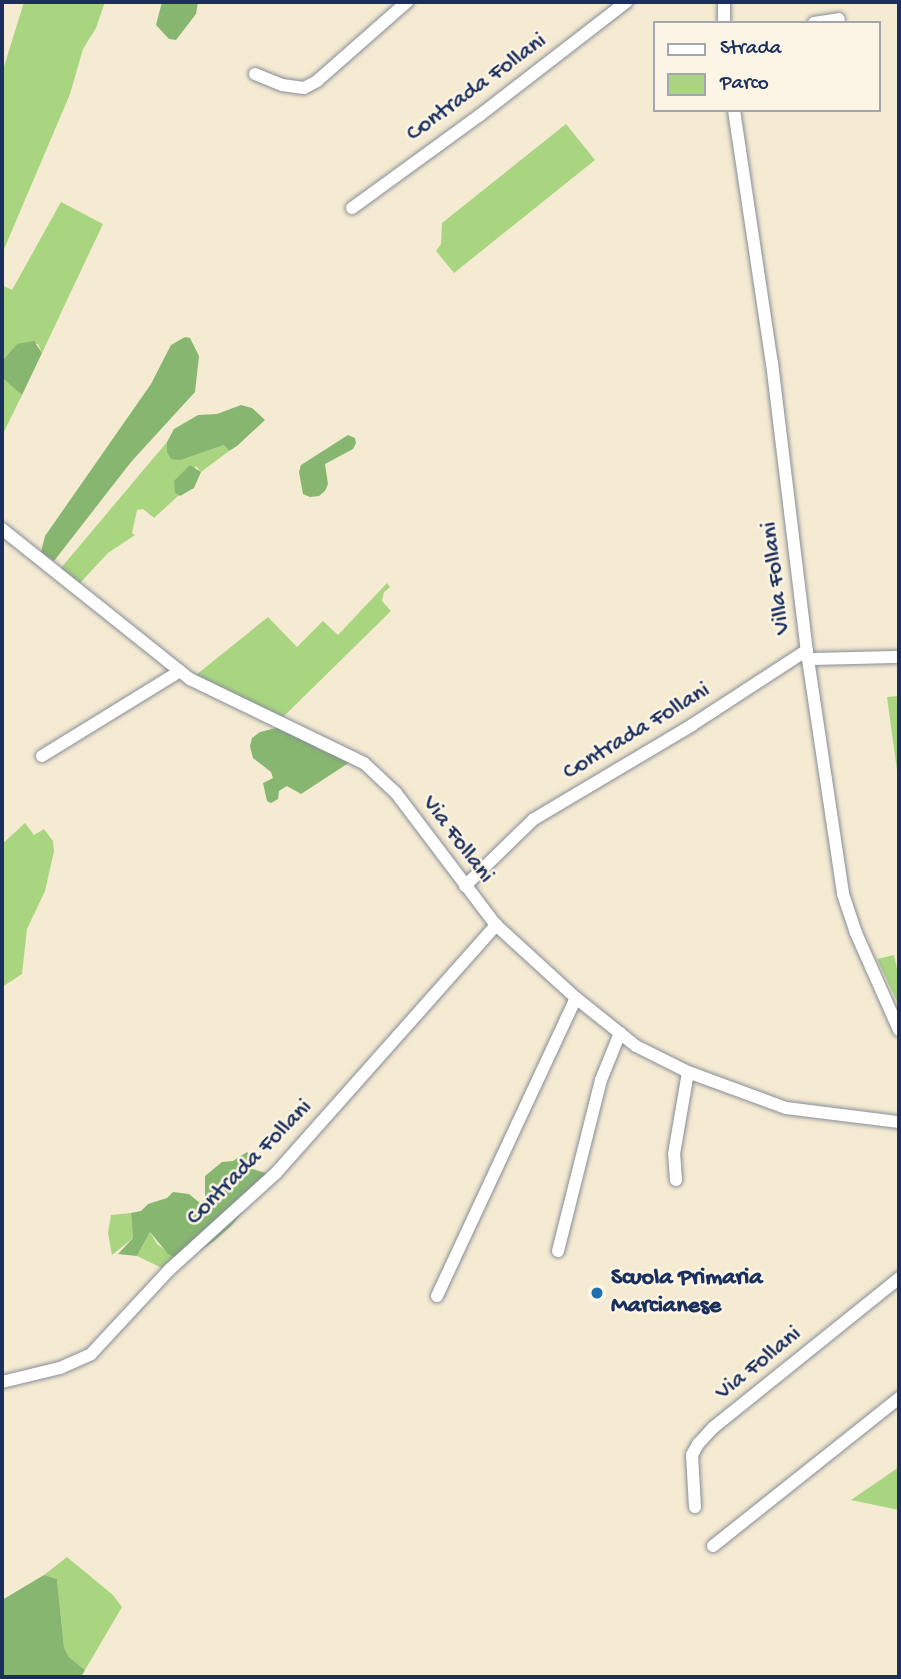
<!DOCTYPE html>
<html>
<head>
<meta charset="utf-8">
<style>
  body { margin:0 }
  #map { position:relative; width:901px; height:1679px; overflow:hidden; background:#f5ebd2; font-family:"Gochi Hand",sans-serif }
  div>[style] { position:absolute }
  .green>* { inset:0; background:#a9d581 }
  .forest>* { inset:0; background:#86b66f }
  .roads { filter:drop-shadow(0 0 2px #888d98) drop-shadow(0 0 2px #888d98) }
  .minor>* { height:12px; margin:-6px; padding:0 6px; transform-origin:6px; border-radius:6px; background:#fff }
  .dots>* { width:19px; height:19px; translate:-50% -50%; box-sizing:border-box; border:4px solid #fcf5e5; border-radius:50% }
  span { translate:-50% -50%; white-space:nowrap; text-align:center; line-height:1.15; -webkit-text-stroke:5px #fcf5e5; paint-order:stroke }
  .street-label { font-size:24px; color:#1b2f5e }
  .poi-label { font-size:24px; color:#1b2f5e; font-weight:700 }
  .left { translate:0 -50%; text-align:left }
  .frame { position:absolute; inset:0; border:4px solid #1b2f5e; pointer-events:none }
  .legend { position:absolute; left:653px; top:21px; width:228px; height:91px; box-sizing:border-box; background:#fcf5e5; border:2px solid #a2a6af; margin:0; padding:9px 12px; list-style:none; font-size:21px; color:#1b2f5e }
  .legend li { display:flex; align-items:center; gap:14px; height:35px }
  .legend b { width:35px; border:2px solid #a2a6af }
</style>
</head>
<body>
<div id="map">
  <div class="green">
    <i style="clip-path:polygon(24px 2px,105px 2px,96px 28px,83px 49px,70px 94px,2px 254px,2px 73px)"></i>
    <i style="clip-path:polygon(566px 124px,595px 160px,454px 273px,436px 251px,441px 244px,442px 223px)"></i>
    <i style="clip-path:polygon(61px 202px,103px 224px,42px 353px,38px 344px,17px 344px,2px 361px,2px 285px,12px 290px)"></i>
    <i style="clip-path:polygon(2px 374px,22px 395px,2px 436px)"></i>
    <i style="clip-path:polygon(167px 442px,167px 452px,181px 460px,224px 445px,229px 451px,201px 472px,196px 466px,175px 493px,179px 495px,154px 518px,143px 509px,137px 510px,132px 533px,135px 535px,108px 553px,80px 583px,61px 568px)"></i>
    <i style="clip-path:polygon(387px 583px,390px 587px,384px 592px,382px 601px,391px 611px,282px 718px,196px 675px,268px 617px,297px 647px,323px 621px,338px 635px)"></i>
    <i style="clip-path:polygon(899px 696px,899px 785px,887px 697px)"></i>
    <i style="clip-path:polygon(25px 823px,34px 835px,44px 829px,53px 841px,54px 851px,45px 891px,27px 929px,22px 974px,2px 987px,2px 844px)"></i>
    <i style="clip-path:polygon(894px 955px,899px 978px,899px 1006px,877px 959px)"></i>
    <i style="clip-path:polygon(131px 1213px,133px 1238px,112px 1255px,108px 1233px,111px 1215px)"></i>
    <i style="clip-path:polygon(150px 1232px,157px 1244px,175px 1258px,164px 1269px,137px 1256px)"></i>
    <i style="clip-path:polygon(899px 1467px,899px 1510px,851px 1500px)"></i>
    <i style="clip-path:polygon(67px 1557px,113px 1595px,122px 1607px,85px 1670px,69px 1657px,64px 1647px,57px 1579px,44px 1575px)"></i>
  </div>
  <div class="forest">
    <i style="clip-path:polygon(162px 2px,198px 2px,196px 14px,176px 40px,169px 39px,156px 25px)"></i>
    <i style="clip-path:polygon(185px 337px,190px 338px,199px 356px,195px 392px,131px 462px,54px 561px,41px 552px,45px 536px,151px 384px,171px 345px)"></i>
    <i style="clip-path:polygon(34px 341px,42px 353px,22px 395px,4px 379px,2px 361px,17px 344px)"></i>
    <i style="clip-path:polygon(241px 405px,252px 408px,265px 420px,237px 446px,229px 451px,224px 445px,181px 460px,171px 459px,167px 452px,167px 442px,174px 429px,198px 415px,217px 414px)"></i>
    <i style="clip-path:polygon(348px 435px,355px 438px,356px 443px,353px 449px,325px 464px,328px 484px,325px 491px,319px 496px,310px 497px,303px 494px,299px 472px,301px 465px)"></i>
    <i style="clip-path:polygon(190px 465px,201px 472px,194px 488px,180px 496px,175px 493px,174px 481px)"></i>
    <i style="clip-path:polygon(280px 727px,311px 740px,317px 748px,350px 762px,301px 794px,287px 786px,279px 791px,278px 799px,271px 803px,267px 801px,263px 783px,273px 778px,271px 772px,253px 758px,250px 746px,252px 738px,260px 732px)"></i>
    <i style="clip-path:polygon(247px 1152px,251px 1156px,249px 1168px,273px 1175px,231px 1226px,214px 1241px,183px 1262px,168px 1254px,150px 1232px,137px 1256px,118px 1254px,133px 1238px,131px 1213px,141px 1211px,148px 1204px,167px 1198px,173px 1192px,189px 1194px,200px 1203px,205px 1199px,205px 1176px,222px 1162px,233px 1161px)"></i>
    <i style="clip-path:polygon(44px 1575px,57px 1579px,64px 1647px,69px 1657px,85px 1670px,81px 1677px,2px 1677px,2px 1600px)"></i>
  </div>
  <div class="roads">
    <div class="minor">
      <i style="left:724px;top:2px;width:21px;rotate:90deg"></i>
      <i style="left:814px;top:23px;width:25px;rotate:-9deg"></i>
      <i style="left:255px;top:74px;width:29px;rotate:22deg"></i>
      <i style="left:282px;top:85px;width:22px;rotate:8deg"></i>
      <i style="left:304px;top:88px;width:15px;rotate:-28deg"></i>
      <i style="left:317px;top:81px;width:120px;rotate:-41.3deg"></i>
      <i style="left:734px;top:110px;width:256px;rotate:81.5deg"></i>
      <i style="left:772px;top:363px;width:298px;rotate:83.1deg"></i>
      <i style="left:808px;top:659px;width:238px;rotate:81.5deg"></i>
      <i style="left:843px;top:894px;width:41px;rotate:71.6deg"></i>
      <i style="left:856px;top:933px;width:106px;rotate:66.1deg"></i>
      <i style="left:352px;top:208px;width:158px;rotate:-36deg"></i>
      <i style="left:480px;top:115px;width:185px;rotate:-37.7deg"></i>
      <i style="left:2px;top:529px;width:241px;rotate:38.6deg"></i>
      <i style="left:190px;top:679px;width:193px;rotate:25.8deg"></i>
      <i style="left:364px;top:763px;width:44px;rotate:43.2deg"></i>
      <i style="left:396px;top:793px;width:166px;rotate:52.9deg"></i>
      <i style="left:496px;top:925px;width:108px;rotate:42.4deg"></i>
      <i style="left:576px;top:998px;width:77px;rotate:38.7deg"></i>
      <i style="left:636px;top:1046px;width:58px;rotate:26.6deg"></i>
      <i style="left:688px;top:1072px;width:104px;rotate:20.2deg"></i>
      <i style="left:786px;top:1108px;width:114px;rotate:7.1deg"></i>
      <i style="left:808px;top:659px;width:91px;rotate:-1.3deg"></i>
      <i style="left:42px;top:756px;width:162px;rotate:-31.6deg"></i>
      <i style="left:465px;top:886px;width:96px;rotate:-44.2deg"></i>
      <i style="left:534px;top:819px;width:184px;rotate:-30.7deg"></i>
      <i style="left:692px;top:725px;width:137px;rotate:-33.1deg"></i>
      <i style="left:676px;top:1180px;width:26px;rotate:-94deg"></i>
      <i style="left:674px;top:1154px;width:83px;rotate:-80.3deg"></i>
      <i style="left:558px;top:1251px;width:176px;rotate:-75.9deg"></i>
      <i style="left:601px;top:1080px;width:51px;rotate:-68deg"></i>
      <i style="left:437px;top:1296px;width:329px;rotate:-65deg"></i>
      <i style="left:2px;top:1382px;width:60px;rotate:-13.6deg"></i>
      <i style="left:60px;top:1368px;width:34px;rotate:-24deg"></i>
      <i style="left:91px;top:1354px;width:115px;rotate:-47.1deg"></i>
      <i style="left:169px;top:1270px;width:144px;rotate:-42.2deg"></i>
      <i style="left:276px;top:1173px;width:332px;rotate:-48.4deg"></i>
      <i style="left:695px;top:1507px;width:52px;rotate:-93.3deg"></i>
      <i style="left:692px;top:1455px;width:13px;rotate:-61deg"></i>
      <i style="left:698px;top:1444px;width:23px;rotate:-47deg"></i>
      <i style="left:714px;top:1427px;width:238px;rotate:-38.8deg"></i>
      <i style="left:713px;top:1546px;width:238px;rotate:-38.5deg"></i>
    </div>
  </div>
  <div class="dots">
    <i style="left:597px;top:1293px;background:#1f6fb2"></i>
  </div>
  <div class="street-label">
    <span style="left:477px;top:88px;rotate:-36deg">Contrada Follani</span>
    <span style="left:777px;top:578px;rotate:-97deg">Villa Follani</span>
    <span style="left:637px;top:732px;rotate:-31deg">Contrada Follani</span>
    <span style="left:457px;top:840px;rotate:53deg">Via Follani</span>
    <span style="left:250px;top:1163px;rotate:-45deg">Contrada Follani</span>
    <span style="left:759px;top:1364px;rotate:-39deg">Via Follani</span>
  </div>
  <div class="poi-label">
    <span class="left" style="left:611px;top:1293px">Scuola Primaria<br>Marcianese</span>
  </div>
  <div class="frame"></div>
  <ul class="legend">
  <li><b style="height:9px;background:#fff"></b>Strada</li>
  <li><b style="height:19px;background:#a9d581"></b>Parco</li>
  </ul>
</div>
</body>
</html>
